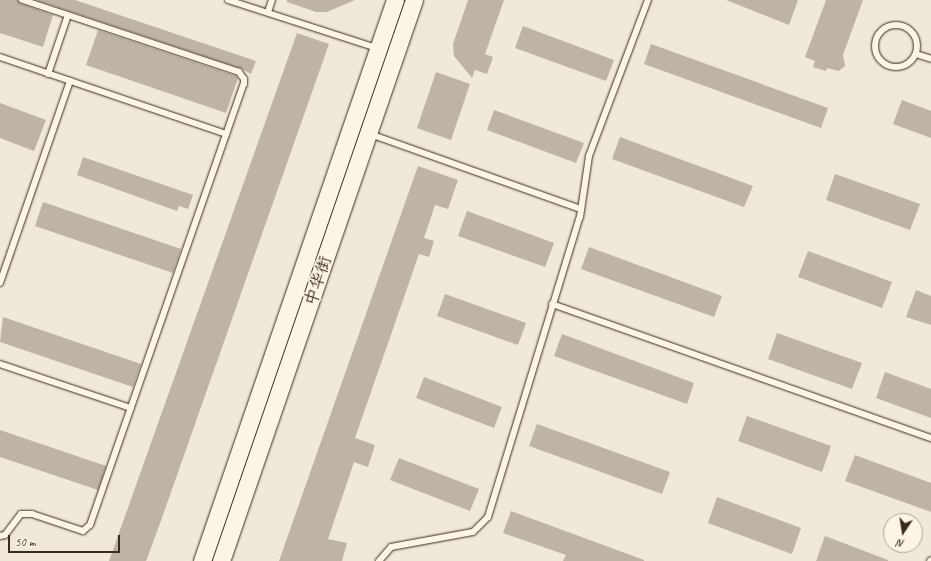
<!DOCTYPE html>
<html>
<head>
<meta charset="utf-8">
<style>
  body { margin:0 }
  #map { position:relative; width:931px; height:561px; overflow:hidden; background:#f0e9d9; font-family:Caveat,"LXGW WenKai TC",sans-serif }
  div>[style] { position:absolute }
  .building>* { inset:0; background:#beb3a4 }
  .roads { filter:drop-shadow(0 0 1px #3b2a1e) drop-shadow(0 0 1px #3b2a1e) }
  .service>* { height:6px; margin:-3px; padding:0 3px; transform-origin:3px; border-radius:3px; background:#fcf5e5 }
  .service>.ring { margin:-3px; padding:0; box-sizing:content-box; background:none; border:6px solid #fcf5e5; border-radius:50% }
  .secondary>* { height:17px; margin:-8.5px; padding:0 8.5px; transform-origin:8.5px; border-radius:8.5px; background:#fcf5e5 }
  span { translate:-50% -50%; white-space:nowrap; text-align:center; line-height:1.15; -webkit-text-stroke:3.5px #fcf5e5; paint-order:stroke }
  .street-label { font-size:17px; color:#3b2a1e }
  .north { position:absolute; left:883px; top:513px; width:40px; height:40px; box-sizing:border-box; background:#fcf5e5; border:1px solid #afa495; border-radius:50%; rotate:192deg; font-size:11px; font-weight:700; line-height:16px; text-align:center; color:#3b2a1e }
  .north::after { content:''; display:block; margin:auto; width:14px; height:18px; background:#3b2a1e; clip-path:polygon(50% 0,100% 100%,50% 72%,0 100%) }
  .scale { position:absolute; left:8px; top:535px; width:112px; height:18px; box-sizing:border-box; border:2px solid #3b2a1e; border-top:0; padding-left:5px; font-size:12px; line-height:14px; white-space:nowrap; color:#3b2a1e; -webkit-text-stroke:3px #fcf5e5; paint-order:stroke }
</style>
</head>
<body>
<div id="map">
  <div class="building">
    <i style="clip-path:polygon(0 0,18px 0,21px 4px,53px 15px,43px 47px,0 33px)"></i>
    <i style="clip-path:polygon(36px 0,75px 0,256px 61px,251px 74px,240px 68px)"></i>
    <i style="clip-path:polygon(287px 0,355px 0,327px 12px,316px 12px,287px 2px)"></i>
    <i style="clip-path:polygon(468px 0,504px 0,485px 54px,493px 57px,487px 74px,475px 70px,472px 78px,454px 56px,453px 44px)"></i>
    <i style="clip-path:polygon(726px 0,798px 0,789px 25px)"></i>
    <i style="clip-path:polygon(826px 0,863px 0,843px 55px,845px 66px,839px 71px,827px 68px,826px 71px,813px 67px,815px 61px,805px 57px)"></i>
    <i style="clip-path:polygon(523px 26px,614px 60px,606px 81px,515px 48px)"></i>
    <i style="clip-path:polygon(98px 30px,236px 76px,238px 78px,226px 113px,86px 65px)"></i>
    <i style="clip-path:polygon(297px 33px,329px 44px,158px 529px,146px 561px,109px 561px)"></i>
    <i style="clip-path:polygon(651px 44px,828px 108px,821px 128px,644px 64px)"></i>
    <i style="clip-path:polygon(436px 72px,470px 84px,451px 140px,417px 128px)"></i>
    <i style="clip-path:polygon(902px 100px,931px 111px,931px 138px,893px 124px)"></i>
    <i style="clip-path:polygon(0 103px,46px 120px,34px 151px,0 138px)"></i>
    <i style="clip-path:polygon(494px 110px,584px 143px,576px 163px,487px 130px)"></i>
    <i style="clip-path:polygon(620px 137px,753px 186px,744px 207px,612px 159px)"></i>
    <i style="clip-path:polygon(83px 157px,193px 195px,188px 209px,179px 206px,177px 211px,77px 175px)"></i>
    <i style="clip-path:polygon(418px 166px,458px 180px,448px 209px,435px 205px,424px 238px,434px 241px,429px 257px,419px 254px,355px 438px,375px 445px,368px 467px,354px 462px,328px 539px,347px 543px,342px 561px,279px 561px)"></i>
    <i style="clip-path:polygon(835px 174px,920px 204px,910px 230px,826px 200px)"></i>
    <i style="clip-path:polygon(43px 202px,181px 249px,173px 273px,35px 226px)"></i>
    <i style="clip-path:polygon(467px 211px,554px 243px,545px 267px,458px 236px)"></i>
    <i style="clip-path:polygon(589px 247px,722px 296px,714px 317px,581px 269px)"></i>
    <i style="clip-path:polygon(808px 251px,892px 282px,882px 308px,798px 277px)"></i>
    <i style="clip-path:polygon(916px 290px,931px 296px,931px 325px,906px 317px)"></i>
    <i style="clip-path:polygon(445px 294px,526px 323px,518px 345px,437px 316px)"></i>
    <i style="clip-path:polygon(3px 317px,141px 364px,133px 387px,0 342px)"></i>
    <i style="clip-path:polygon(777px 333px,862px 363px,852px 389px,768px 359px)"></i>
    <i style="clip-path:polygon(562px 334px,694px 383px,687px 404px,554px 356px)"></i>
    <i style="clip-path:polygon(885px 372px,931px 389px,931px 418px,876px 398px)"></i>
    <i style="clip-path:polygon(424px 377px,502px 407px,494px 428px,416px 398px)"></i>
    <i style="clip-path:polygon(747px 416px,831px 446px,822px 472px,738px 441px)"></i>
    <i style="clip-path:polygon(537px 424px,670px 472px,662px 494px,529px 446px)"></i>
    <i style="clip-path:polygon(0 430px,106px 466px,98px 490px,0 457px)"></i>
    <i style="clip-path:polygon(855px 455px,931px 483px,931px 512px,845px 481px)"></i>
    <i style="clip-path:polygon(399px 458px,479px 489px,470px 511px,390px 480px)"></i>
    <i style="clip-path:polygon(717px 497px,801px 528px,792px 554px,708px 523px)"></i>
    <i style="clip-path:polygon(511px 511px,644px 560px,644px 561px,563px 561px,566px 555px,503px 533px)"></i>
    <i style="clip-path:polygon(825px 536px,888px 560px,888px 561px,816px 561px)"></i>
  </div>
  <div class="roads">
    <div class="service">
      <i style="left:228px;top:0;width:157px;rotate:17.9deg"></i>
      <i style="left:268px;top:12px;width:13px;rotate:-72deg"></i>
      <i class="ring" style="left:875px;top:25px;width:36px;height:36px"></i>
      <i style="left:916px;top:54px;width:16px;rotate:18deg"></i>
      <i style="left:0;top:57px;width:239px;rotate:18.8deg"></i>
      <i style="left:48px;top:74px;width:62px;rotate:-71.3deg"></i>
      <i style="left:370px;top:134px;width:224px;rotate:19.6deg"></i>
      <i style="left:0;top:283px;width:214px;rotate:-70.9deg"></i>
      <i style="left:552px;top:304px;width:402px;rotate:19.5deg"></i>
      <i style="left:0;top:364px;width:138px;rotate:18.6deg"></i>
      <i style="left:0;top:536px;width:5px;rotate:-11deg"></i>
      <i style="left:5px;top:535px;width:26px;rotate:-53deg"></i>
      <i style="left:21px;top:514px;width:11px"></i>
      <i style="left:32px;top:514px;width:54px;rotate:18.4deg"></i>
      <i style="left:83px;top:531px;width:9px;rotate:-41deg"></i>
      <i style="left:90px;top:525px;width:467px;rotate:-70.8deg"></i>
      <i style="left:244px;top:84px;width:5px;rotate:-90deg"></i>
      <i style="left:244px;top:79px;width:9px;rotate:-126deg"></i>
      <i style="left:239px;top:72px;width:229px;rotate:-161.6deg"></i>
      <i style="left:379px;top:561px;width:18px;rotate:-49deg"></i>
      <i style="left:391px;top:547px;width:83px;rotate:-10.4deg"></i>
      <i style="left:473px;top:532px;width:21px;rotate:-45deg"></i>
      <i style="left:488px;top:517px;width:314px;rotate:-73deg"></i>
      <i style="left:580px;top:217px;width:62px;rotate:-81.6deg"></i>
      <i style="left:589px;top:156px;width:167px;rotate:-69.3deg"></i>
      <i style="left:930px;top:561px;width:1px;rotate:-45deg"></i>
    </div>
    <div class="secondary">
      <i style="left:202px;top:561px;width:593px;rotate:-71.02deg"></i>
      <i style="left:221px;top:561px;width:593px;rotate:-71.02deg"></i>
    </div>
  </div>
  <div class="street-label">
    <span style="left:318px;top:281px;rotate:-71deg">中华街</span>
  </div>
  <div class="north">N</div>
  <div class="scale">50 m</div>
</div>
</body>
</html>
